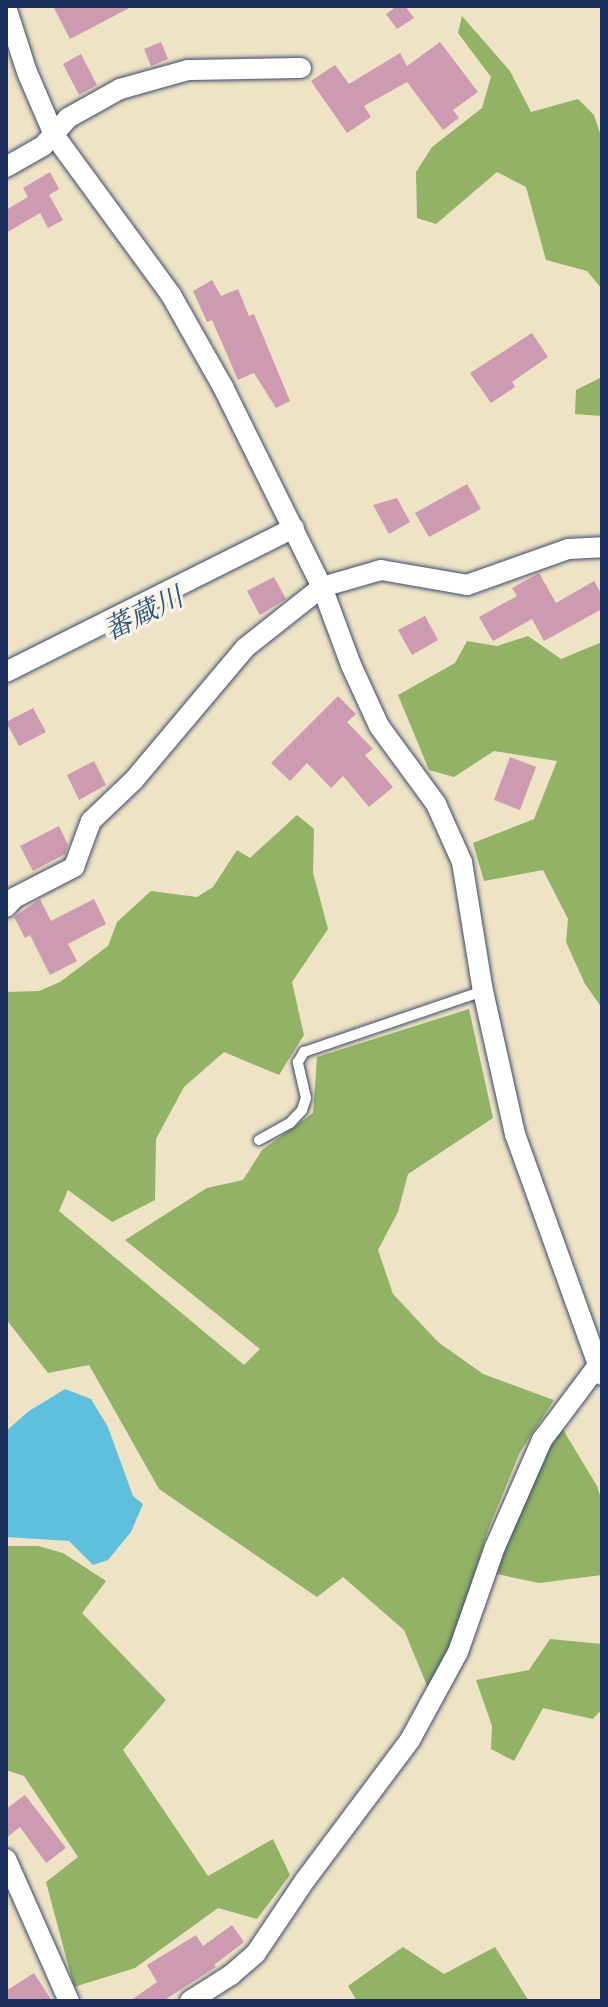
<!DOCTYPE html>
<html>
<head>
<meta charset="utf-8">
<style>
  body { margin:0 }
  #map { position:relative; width:608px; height:2007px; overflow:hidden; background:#eee3c5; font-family:"EB Garamond","Noto Serif JP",serif }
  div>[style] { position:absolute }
  .forest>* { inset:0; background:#92b265 }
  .water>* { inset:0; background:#5fc0dd }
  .building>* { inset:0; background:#cc9bb1 }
  .roads { filter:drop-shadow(0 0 2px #3b4a6d) drop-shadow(0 0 2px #3b4a6d) }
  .lane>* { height:10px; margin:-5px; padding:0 5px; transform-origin:5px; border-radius:5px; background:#fff }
  .street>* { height:20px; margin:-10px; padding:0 10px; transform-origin:10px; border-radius:10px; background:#fff }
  span { translate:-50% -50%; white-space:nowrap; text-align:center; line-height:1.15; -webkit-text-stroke:6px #f7f3e8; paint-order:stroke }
  .water-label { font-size:28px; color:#2c537e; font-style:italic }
  .frame { position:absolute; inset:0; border:8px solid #1b2f5e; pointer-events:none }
</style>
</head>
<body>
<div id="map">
  <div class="forest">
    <i style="clip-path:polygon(462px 16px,510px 71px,531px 112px,578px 99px,594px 115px,602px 139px,602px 289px,587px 271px,546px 260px,526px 187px,497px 172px,436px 224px,417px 218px,416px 172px,432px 147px,482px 108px,491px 77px,458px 33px)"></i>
    <i style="clip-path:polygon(602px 377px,602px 416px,575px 414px,576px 390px)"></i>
    <i style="clip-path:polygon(528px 636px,561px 659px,602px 642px,602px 1008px,585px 984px,566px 942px,568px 919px,543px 870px,484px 881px,473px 843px,534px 819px,557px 761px,494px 751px,454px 777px,429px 770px,398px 695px,455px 663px,467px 641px,497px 646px)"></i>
    <i style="clip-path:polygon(297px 815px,314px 829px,313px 873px,328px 929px,292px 982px,304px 1035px,279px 1075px,224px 1052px,184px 1087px,156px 1139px,155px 1200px,112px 1222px,68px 1190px,59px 1211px,244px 1365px,260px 1349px,125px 1240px,207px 1188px,243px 1180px,262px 1150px,313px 1113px,317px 1057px,469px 1009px,493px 1118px,408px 1174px,398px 1212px,378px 1250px,393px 1294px,438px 1342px,483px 1374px,554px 1400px,520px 1452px,488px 1530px,448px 1658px,428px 1688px,404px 1630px,343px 1577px,317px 1597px,159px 1489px,89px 1365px,48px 1373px,6px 1319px,6px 992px,39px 991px,60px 982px,108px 946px,117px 922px,151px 891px,197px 897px,213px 887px,237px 850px,250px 858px)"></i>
    <i style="clip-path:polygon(562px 1428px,597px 1486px,602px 1502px,602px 1575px,539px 1583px,492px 1573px,536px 1468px)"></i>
    <i style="clip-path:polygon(6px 1546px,38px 1546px,63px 1553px,106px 1581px,82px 1613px,166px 1700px,123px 1750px,208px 1876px,273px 1839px,290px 1875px,257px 1919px,218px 1908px,135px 1968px,74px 1987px,46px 1882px,78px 1857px,24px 1776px,6px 1770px)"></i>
    <i style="clip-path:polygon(550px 1639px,602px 1644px,602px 1709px,593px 1719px,543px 1708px,514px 1761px,491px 1749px,492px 1726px,476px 1680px,529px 1670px)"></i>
    <i style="clip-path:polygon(403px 1947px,444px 1974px,495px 1947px,529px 2001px,357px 2001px,348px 1986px)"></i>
  </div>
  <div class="water">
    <i style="clip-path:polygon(65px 1389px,91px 1399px,108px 1427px,133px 1496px,143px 1504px,131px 1532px,108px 1560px,93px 1565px,69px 1541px,6px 1537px,6px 1431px,29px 1411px)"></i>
  </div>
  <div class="building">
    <i style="clip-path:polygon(53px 6px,133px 6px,70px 39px)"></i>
    <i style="clip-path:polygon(397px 6px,405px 6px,414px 18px,397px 29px,386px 14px)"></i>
    <i style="clip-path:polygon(161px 42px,168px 59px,151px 66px,144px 49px)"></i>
    <i style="clip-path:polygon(440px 42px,478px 92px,453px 110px,459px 118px,443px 130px,407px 82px,364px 106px,371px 117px,347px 133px,311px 81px,335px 65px,349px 84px,400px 53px,407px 66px)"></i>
    <i style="clip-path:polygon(81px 54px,97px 85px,79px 95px,63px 64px)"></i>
    <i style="clip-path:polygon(50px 172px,59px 189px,49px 195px,63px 220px,48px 228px,40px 213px,6px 233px,6px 210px,28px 197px,23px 188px)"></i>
    <i style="clip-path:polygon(212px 280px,221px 296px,238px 289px,249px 316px,254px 314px,290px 401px,276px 408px,254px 373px,238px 380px,212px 320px,207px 322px,193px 291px)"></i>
    <i style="clip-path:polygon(532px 333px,548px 357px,512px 382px,515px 387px,491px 403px,470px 373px)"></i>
    <i style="clip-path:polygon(467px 484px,481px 509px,429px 537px,415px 513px)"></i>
    <i style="clip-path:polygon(397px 498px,410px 522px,389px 534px,373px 505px)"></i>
    <i style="clip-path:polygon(539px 573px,556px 603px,594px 581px,602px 595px,602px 609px,544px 641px,532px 619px,493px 641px,479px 617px,517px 596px,512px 588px)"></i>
    <i style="clip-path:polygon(274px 577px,286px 599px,260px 615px,247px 591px)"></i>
    <i style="clip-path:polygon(425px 616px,438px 640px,412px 655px,398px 630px)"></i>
    <i style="clip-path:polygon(338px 696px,356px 714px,347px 722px,373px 749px,365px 755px,393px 787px,369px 807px,343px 776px,331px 788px,307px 763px,290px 781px,271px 763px)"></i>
    <i style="clip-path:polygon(33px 708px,46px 732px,19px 746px,6px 722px)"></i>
    <i style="clip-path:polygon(510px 757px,536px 767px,520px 810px,494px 800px)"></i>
    <i style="clip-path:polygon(94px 761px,106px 785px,79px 800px,67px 775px)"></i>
    <i style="clip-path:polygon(59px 826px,68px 845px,65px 854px,33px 871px,20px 846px)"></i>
    <i style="clip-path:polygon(40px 899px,51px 921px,94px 899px,106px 924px,68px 944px,77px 961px,50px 975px,30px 935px,25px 938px,14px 917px)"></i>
    <i style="clip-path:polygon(25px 1795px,66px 1848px,46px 1863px,20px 1827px,6px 1838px,6px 1809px)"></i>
    <i style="clip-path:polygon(232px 1925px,244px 1942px,214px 1965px,216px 1967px,163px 2001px,130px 2001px,157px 1982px,147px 1965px,196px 1935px,203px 1946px)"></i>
    <i style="clip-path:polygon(34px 1973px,52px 2001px,6px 2001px,6px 1991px)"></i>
  </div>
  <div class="roads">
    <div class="lane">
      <i style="left:259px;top:1140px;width:35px;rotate:-29deg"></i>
      <i style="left:290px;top:1123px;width:18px;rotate:-47deg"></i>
      <i style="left:302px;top:1110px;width:13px;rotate:-72deg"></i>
      <i style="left:306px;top:1098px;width:37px;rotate:-103deg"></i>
      <i style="left:298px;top:1062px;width:12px;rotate:-59deg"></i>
      <i style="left:304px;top:1052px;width:189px;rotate:-18.8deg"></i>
    </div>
    <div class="street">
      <i style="left:6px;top:7px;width:68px;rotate:72.1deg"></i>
      <i style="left:27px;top:72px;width:69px;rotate:66.8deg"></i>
      <i style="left:54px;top:135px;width:198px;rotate:53.8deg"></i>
      <i style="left:171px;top:295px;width:106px;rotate:60.5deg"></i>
      <i style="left:223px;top:387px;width:223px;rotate:63.7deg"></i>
      <i style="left:322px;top:587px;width:83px;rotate:69.6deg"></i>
      <i style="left:351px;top:665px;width:67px;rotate:65.3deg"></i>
      <i style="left:379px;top:726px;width:97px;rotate:53.8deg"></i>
      <i style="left:436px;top:804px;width:64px;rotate:65.9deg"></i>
      <i style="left:462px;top:862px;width:131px;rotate:80.8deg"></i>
      <i style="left:483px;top:991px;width:147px;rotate:77.4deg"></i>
      <i style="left:515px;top:1134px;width:256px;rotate:70.2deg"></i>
      <i style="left:6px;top:167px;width:43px;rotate:-29.6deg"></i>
      <i style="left:43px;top:146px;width:38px;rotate:-48deg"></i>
      <i style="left:68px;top:118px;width:60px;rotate:-29.1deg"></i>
      <i style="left:120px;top:89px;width:71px;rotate:-15.6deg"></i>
      <i style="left:188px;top:70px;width:113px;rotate:-1deg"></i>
      <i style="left:6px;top:672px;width:322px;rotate:-26.6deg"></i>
      <i style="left:6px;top:907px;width:12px;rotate:-48deg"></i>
      <i style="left:14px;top:898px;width:68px;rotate:-27.3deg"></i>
      <i style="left:74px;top:867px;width:49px;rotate:-69.7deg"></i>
      <i style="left:91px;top:821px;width:59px;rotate:-43.6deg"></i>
      <i style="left:134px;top:780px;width:172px;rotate:-49.9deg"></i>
      <i style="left:245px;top:648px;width:98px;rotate:-38.4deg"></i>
      <i style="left:322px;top:587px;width:61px;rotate:-16.1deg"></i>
      <i style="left:381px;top:570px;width:87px;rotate:9.9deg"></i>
      <i style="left:467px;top:585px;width:107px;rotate:-19.6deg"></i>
      <i style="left:568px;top:549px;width:34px;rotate:-3deg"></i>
      <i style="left:6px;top:1859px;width:155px;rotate:66.1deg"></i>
      <i style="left:190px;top:2001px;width:49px;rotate:-32.4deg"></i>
      <i style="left:231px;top:1975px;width:33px;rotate:-41deg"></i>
      <i style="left:256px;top:1953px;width:89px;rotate:-56deg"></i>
      <i style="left:306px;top:1879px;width:174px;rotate:-53.2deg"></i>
      <i style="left:410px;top:1740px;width:100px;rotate:-61.4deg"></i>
      <i style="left:458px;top:1652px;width:111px;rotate:-70.6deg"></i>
      <i style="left:495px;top:1547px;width:117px;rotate:-66.3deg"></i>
      <i style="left:542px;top:1440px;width:100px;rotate:-53.1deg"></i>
    </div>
  </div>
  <div class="water-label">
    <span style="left:143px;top:613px;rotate:-26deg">蕃蔵川</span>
  </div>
  <div class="frame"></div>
</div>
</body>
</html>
